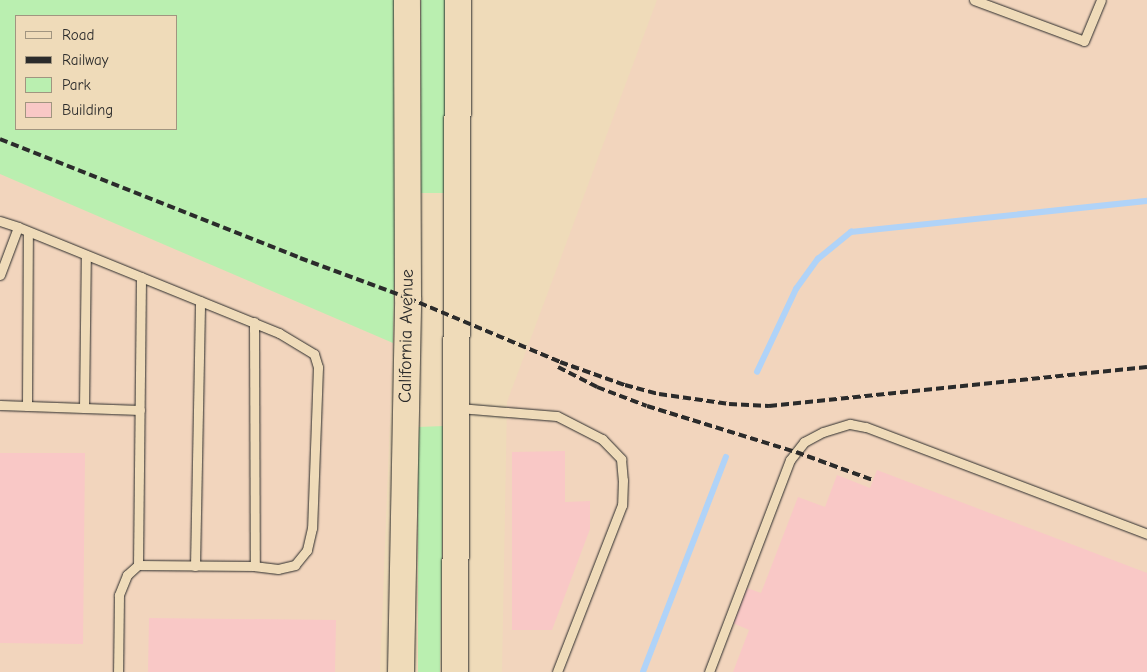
<!DOCTYPE html>
<html>
<head>
<meta charset="utf-8">
<style>
  body { margin:0 }
  #map { position:relative; width:1147px; height:672px; overflow:hidden; background:#efdbb9; font-family:"Comic Neue",sans-serif }
  div>[style] { position:absolute }
  .built>* { inset:0; background:#f2d5bd }
  .green>* { inset:0; background:#baefb0 }
  .stream>* { height:5.5px; margin:-2.75px; padding:0 2.75px; transform-origin:2.75px; border-radius:2.75px; background:#b0d3f8 }
  .building>* { inset:0; background:#f9c8c6 }
  .roads { filter:drop-shadow(0 0 1px #2b2b2b) drop-shadow(0 0 1px #2b2b2b) }
  .service>* { height:9px; margin:-4.5px; padding:0 4.5px; transform-origin:4.5px; border-radius:4.5px; background:#efdbb9 }
  .secondary>* { height:26px; margin:-13px; padding:0 13px; transform-origin:13px; border-radius:13px; background:#efdbb9 }
  .rail>* { height:4px; margin-top:-2px; transform-origin:0; background:repeating-linear-gradient(90deg,#2b2b2b 0 8px,transparent 0 12px) }
  span { translate:-50% -50%; white-space:nowrap; text-align:center; line-height:1.15; -webkit-text-stroke:4px #efdbb9; paint-order:stroke }
  .street-label { font-size:18px; color:#2b2b2b }
  .legend { position:absolute; left:15px; top:15px; width:162px; height:115px; box-sizing:border-box; background:#efdbb9; border:1px solid #a19580; margin:0; padding:6px 9px; list-style:none; font-size:15px; color:#2b2b2b }
  .legend li { display:flex; align-items:center; gap:10px; height:25px }
  .legend b { width:25px; border:1px solid #a19580 }
</style>
</head>
<body>
<div id="map">
  <div class="built">
    <i style="clip-path:polygon(657px 0,1147px 0,1147px 672px,502px 672px,507px 402px)"></i>
    <i style="clip-path:polygon(0 174px,393px 343px,380px 672px,0 672px)"></i>
  </div>
  <div class="green">
    <i style="clip-path:polygon(evenodd,0 0,399px 0,393px 343px,0 174px,0 0,16px 16px,176px 16px,176px 129px,16px 129px,16px 16px)"></i>
    <i style="clip-path:polygon(421px 0,445px 0,445px 193px,420px 193px)"></i>
    <i style="clip-path:polygon(444px 426px,440px 672px,418px 672px,418px 427px)"></i>
  </div>
  <div class="stream">
    <i style="left:757px;top:372px;width:92px;rotate:-64.8deg"></i>
    <i style="left:796px;top:289px;width:37px;rotate:-54deg"></i>
    <i style="left:818px;top:259px;width:43px;rotate:-39.3deg"></i>
    <i style="left:851px;top:232px;width:298px;rotate:-6deg"></i>
    <i style="left:643px;top:672px;width:230px;rotate:-68.9deg"></i>
  </div>
  <div class="building">
    <i style="clip-path:polygon(565px 451px,565px 502px,590px 501px,590px 529px,552px 630px,512px 630px,512px 452px)"></i>
    <i style="clip-path:polygon(0 453px,85px 453px,83px 644px,0 643px)"></i>
    <i style="clip-path:polygon(877px 470px,1147px 573px,1147px 672px,733px 672px,749px 630px,733px 623px,747px 588px,761px 593px,798px 497px,825px 507px,837px 475px,870px 488px)"></i>
    <i style="clip-path:polygon(149px 618px,336px 620px,335px 672px,148px 672px)"></i>
  </div>
  <div class="roads">
    <div class="service">
      <i style="left:974px;top:0;width:117px;rotate:20.4deg"></i>
      <i style="left:1084px;top:41px;width:44px;rotate:-67.5deg"></i>
      <i style="left:0;top:221px;width:19px;rotate:18deg"></i>
      <i style="left:0;top:275px;width:51px;rotate:-69.4deg"></i>
      <i style="left:18px;top:227px;width:282px;rotate:22.1deg"></i>
      <i style="left:279px;top:333px;width:41px;rotate:31deg"></i>
      <i style="left:314px;top:354px;width:14px;rotate:73deg"></i>
      <i style="left:318px;top:367px;width:161px;rotate:92.1deg"></i>
      <i style="left:312px;top:528px;width:23px;rotate:103deg"></i>
      <i style="left:307px;top:550px;width:19px;rotate:129deg"></i>
      <i style="left:295px;top:565px;width:17px;rotate:167deg"></i>
      <i style="left:278px;top:569px;width:23px;rotate:-173deg"></i>
      <i style="left:255px;top:566px;width:117px;rotate:-179.5deg"></i>
      <i style="left:138px;top:565px;width:15px;rotate:138deg"></i>
      <i style="left:127px;top:575px;width:22px;rotate:112deg"></i>
      <i style="left:119px;top:595px;width:77px;rotate:90.7deg"></i>
      <i style="left:254px;top:322px;width:244px;rotate:89.8deg"></i>
      <i style="left:0;top:405px;width:140px;rotate:2deg"></i>
      <i style="left:27px;top:406px;width:174px;rotate:-89.7deg"></i>
      <i style="left:84px;top:408px;width:153px;rotate:-89.3deg"></i>
      <i style="left:459px;top:408px;width:98px;rotate:4.7deg"></i>
      <i style="left:557px;top:416px;width:51px;rotate:27.1deg"></i>
      <i style="left:602px;top:439px;width:28px;rotate:46deg"></i>
      <i style="left:621px;top:459px;width:21px;rotate:85deg"></i>
      <i style="left:623px;top:480px;width:25px;rotate:92deg"></i>
      <i style="left:622px;top:505px;width:179px;rotate:111.3deg"></i>
      <i style="left:138px;top:565px;width:288px;rotate:-89.4deg"></i>
      <i style="left:195px;top:566px;width:265px;rotate:-88.9deg"></i>
      <i style="left:709px;top:672px;width:227px;rotate:-69.1deg"></i>
      <i style="left:790px;top:460px;width:23px;rotate:-52deg"></i>
      <i style="left:804px;top:442px;width:21px;rotate:-28deg"></i>
      <i style="left:823px;top:432px;width:28px;rotate:-17deg"></i>
      <i style="left:850px;top:424px;width:16px;rotate:11deg"></i>
      <i style="left:866px;top:427px;width:301px;rotate:20.8deg"></i>
    </div>
    <div class="secondary">
      <i style="left:401px;top:672px;width:374px;rotate:-88.9deg"></i>
      <i style="left:408px;top:298px;width:298px;rotate:-90.2deg"></i>
      <i style="left:455px;top:672px;width:672px;rotate:-89.74deg"></i>
    </div>
  </div>
  <div class="rail">
    <i style="left:0;top:139px;width:323px;rotate:21.6deg"></i>
    <i style="left:300px;top:258px;width:115px;rotate:20.3deg"></i>
    <i style="left:408px;top:298px;width:165px;rotate:22.8deg"></i>
    <i style="left:560px;top:362px;width:69px;rotate:19.5deg"></i>
    <i style="left:625px;top:385px;width:35px;rotate:15deg"></i>
    <i style="left:659px;top:394px;width:71px;rotate:8.1deg"></i>
    <i style="left:729px;top:404px;width:40px;rotate:2.9deg"></i>
    <i style="left:769px;top:406px;width:380px;rotate:-5.9deg"></i>
    <i style="left:558px;top:367px;width:44px;rotate:27.1deg"></i>
    <i style="left:597px;top:387px;width:53px;rotate:20.8deg"></i>
    <i style="left:647px;top:406px;width:156px;rotate:17.2deg"></i>
    <i style="left:796px;top:452px;width:82px;rotate:20deg"></i>
  </div>
  <div class="street-label">
    <span style="left:407px;top:336px;rotate:-89deg">California Avenue</span>
  </div>
  <ul class="legend">
  <li><b style="height:6px;background:#efdbb9"></b>Road</li>
  <li><b style="height:6px;background:#2b2b2b"></b>Railway</li>
  <li><b style="height:14px;background:#baefb0"></b>Park</li>
  <li><b style="height:14px;background:#f9c8c6"></b>Building</li>
  </ul>
</div>
</body>
</html>
